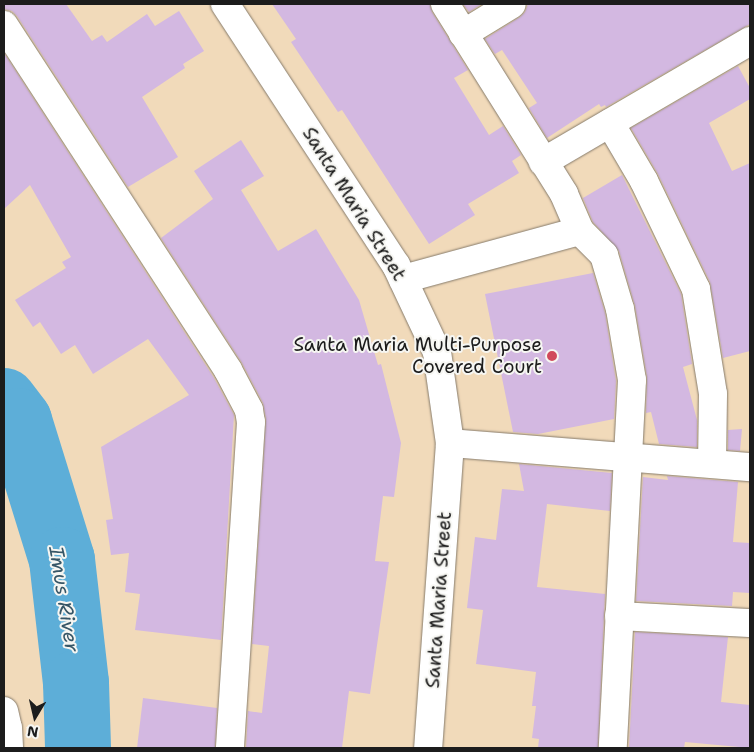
<!DOCTYPE html>
<html>
<head>
<meta charset="utf-8">
<style>
  body { margin:0 }
  #map { position:relative; width:754px; height:752px; overflow:hidden; background:#f1daba; font-family:"Shantell Sans",sans-serif }
  div>[style] { position:absolute }
  .river>* { height:66px; margin:-33px; padding:0 33px; transform-origin:33px; border-radius:33px; background:#5daed8 }
  .building>* { inset:0; background:#d3b8e1 }
  .roads { filter:drop-shadow(0 0 1px #867b6b) drop-shadow(0 0 1px #867b6b) }
  .minor>* { height:28px; margin:-14px; padding:0 14px; transform-origin:14px; border-radius:14px; background:#fff }
  .dots>* { width:14px; height:14px; translate:-50% -50%; box-sizing:border-box; border:2px solid #f6f6f2; border-radius:50% }
  span { translate:-50% -50%; white-space:nowrap; text-align:center; line-height:1.15; -webkit-text-stroke:4px #f6f6f2; paint-order:stroke }
  .street-label { font-size:19px; color:#1c1c1c }
  .poi-label { font-size:19px; color:#1c1c1c }
  .right { translate:-100% -50%; text-align:right }
  .water-label { font-size:20px; color:#365667; font-style:italic }
  .frame { position:absolute; inset:0; border:5px solid #1c1c1c; pointer-events:none }
  .north { position:absolute; left:10px; top:692px; width:50px; height:50px; -webkit-text-stroke:4px #f6f6f2; paint-order:stroke; rotate:189deg; font-size:14px; font-weight:700; line-height:20px; text-align:center; color:#1c1c1c }
  .north::after { content:''; display:block; margin:auto; width:18px; height:22px; background:#1c1c1c; clip-path:polygon(50% 0,100% 100%,50% 72%,0 100%) }
</style>
</head>
<body>
<div id="map">
  <div class="river">
    <i style="left:4px;top:401px;width:25px;rotate:53deg"></i>
    <i style="left:19px;top:421px;width:145px;rotate:72.8deg"></i>
    <i style="left:62px;top:560px;width:124px;rotate:83.5deg"></i>
    <i style="left:76px;top:683px;width:65px;rotate:88.2deg"></i>
  </div>
  <div class="building">
    <i style="clip-path:polygon(4px 4px,66px 4px,92px 41px,102px 35px,107px 42px,147px 14px,155px 26px,179px 11px,204px 51px,183px 64px,185px 68px,142px 97px,178px 157px,128px 187px,17px 16px,12px 11px,4px 9px)"></i>
    <i style="clip-path:polygon(272px 4px,430px 4px,432px 12px,468px 70px,454px 78px,489px 135px,503px 126px,521px 155px,512px 161px,519px 173px,468px 204px,475px 215px,429px 244px,342px 110px,338px 112px,291px 42px,296px 39px)"></i>
    <i style="clip-path:polygon(463px 4px,482px 4px,469px 12px)"></i>
    <i style="clip-path:polygon(528px 4px,750px 4px,750px 24px,606px 107px,605px 105px,601px 107px,599px 104px,547px 138px,529px 108px,537px 103px,502px 50px,495px 54px,485px 39px,520px 17px,525px 12px)"></i>
    <i style="clip-path:polygon(4px 53px,214px 378px,234px 415px,221px 640px,135px 630px,140px 594px,125px 592px,129px 553px,111px 555px,106px 520px,113px 519px,101px 447px,189px 395px,148px 339px,93px 374px,75px 345px,61px 354px,40px 322px,33px 327px,15px 300px,66px 268px,62px 262px,71px 257px,30px 185px,4px 209px)"></i>
    <i style="clip-path:polygon(738px 66px,750px 88px,750px 99px,709px 123px,732px 171px,750px 163px,750px 351px,723px 358px,710px 282px,658px 174px,631px 128px)"></i>
    <i style="clip-path:polygon(241px 140px,264px 176px,241px 190px,278px 251px,316px 229px,359px 300px,378px 365px,381px 364px,401px 443px,394px 497px,383px 496px,375px 561px,389px 562px,370px 694px,349px 691px,342px 748px,246px 748px,248px 711px,262px 713px,269px 646px,252px 644px,266px 419px,263px 403px,242px 363px,161px 238px,213px 199px,194px 171px)"></i>
    <i style="clip-path:polygon(622px 175px,681px 294px,692px 364px,683px 367px,697px 420px,697px 447px,659px 444px,651px 412px,646px 413px,647px 377px,635px 306px,619px 251px,593px 222px,583px 198px)"></i>
    <i style="clip-path:polygon(593px 273px,605px 313px,616px 381px,614px 419px,538px 434px,513px 432px,485px 294px)"></i>
    <i style="clip-path:polygon(742px 429px,740px 451px,728px 450px,728px 430px)"></i>
    <i style="clip-path:polygon(519px 464px,612px 473px,610px 511px,547px 504px,537px 587px,605px 594px,598px 748px,538px 748px,539px 739px,532px 738px,536px 706px,532px 706px,536px 672px,476px 664px,483px 610px,467px 608px,475px 537px,496px 540px,502px 489px,524px 491px)"></i>
    <i style="clip-path:polygon(667px 476px,738px 482px,733px 542px,750px 543px,750px 593px,733px 592px,732px 606px,636px 601px,643px 477px,668px 480px)"></i>
    <i style="clip-path:polygon(635px 632px,728px 637px,721px 702px,750px 705px,750px 748px,685px 742px,684px 748px,629px 748px)"></i>
    <i style="clip-path:polygon(143px 698px,217px 708px,215px 748px,137px 748px)"></i>
  </div>
  <div class="roads">
    <div class="minor">
      <i style="left:225px;top:4px;width:312px;rotate:56.8deg"></i>
      <i style="left:396px;top:265px;width:96px;rotate:64.8deg"></i>
      <i style="left:437px;top:352px;width:92px;rotate:81.9deg"></i>
      <i style="left:450px;top:443px;width:306px;rotate:94.1deg"></i>
      <i style="left:445px;top:4px;width:224px;rotate:57.9deg"></i>
      <i style="left:564px;top:194px;width:40px;rotate:66.6deg"></i>
      <i style="left:580px;top:231px;width:34px;rotate:45deg"></i>
      <i style="left:604px;top:255px;width:56px;rotate:73.5deg"></i>
      <i style="left:620px;top:309px;width:72px;rotate:80.4deg"></i>
      <i style="left:632px;top:380px;width:368px;rotate:93deg"></i>
      <i style="left:4px;top:25px;width:411px;rotate:57deg"></i>
      <i style="left:228px;top:370px;width:45px;rotate:62.3deg"></i>
      <i style="left:249px;top:410px;width:12px;rotate:81deg"></i>
      <i style="left:251px;top:422px;width:327px;rotate:93.7deg"></i>
      <i style="left:463px;top:34px;width:57px;rotate:-31.5deg"></i>
      <i style="left:610px;top:123px;width:67px;rotate:59.6deg"></i>
      <i style="left:644px;top:181px;width:120px;rotate:64.3deg"></i>
      <i style="left:696px;top:289px;width:106px;rotate:80.8deg"></i>
      <i style="left:713px;top:394px;width:69px;rotate:90.8deg"></i>
      <i style="left:543px;top:162px;width:240px;rotate:-30.3deg"></i>
      <i style="left:403px;top:279px;width:183px;rotate:-15.2deg"></i>
      <i style="left:450px;top:443px;width:301px;rotate:4.6deg"></i>
      <i style="left:619px;top:616px;width:131px;rotate:3.1deg"></i>
      <i style="left:4px;top:711px;width:17px;rotate:77deg"></i>
      <i style="left:8px;top:728px;width:20px;rotate:87deg"></i>
    </div>
  </div>
  <div class="dots">
    <i style="left:552px;top:356px;background:#d1495b"></i>
  </div>
  <div class="street-label">
    <span style="left:354px;top:204px;rotate:58deg">Santa Maria Street</span>
    <span style="left:439px;top:600px;rotate:-86deg">Santa Maria Street</span>
  </div>
  <div class="poi-label">
    <span class="right" style="left:542px;top:356px">Santa Maria Multi-Purpose<br>Covered Court</span>
  </div>
  <div class="water-label">
    <span style="left:64px;top:599px;rotate:81deg">Imus River</span>
  </div>
  <div class="frame"></div>
  <div class="north">N</div>
</div>
</body>
</html>
